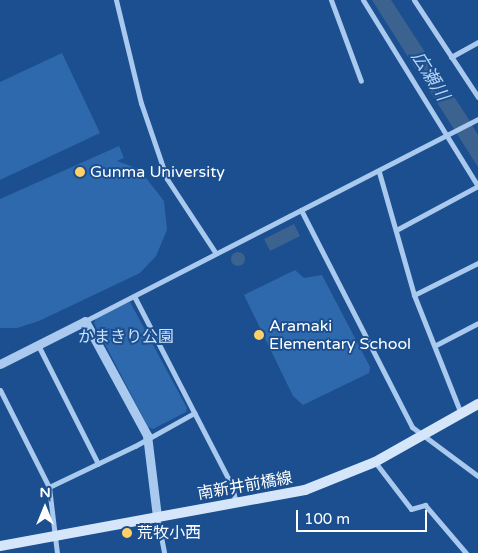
<!DOCTYPE html>
<html>
<head>
<meta charset="utf-8">
<style>
  body { margin:0 }
  #map { position:relative; width:478px; height:553px; overflow:hidden; background:#1b4f8f; font-family:"Varela Round","Noto Sans JP",sans-serif }
  div>[style] { position:absolute }
  .green>* { inset:0; background:#2e69ad }
  .water>* { inset:0; background:#3c6290 }
  .round { border-radius:50% }
  .minor>* { height:5px; margin:-2.5px; padding:0 2.5px; transform-origin:2.5px; border-radius:2.5px; background:#a9c9ee }
  .tertiary>* { height:9px; margin:-4.5px; padding:0 4.5px; transform-origin:4.5px; border-radius:4.5px; background:#a9c9ee }
  .secondary>* { height:10px; margin:-5px; padding:0 5px; transform-origin:5px; border-radius:5px; background:#d6e6fa }
  .dots>* { width:14px; height:14px; translate:-50% -50%; box-sizing:border-box; border:2px solid #1b4f8f; border-radius:50% }
  span { translate:-50% -50%; white-space:nowrap; text-align:center; line-height:1.15; -webkit-text-stroke:4px #1b4f8f; paint-order:stroke }
  .poi-label { font-size:16px; color:#fff }
  .left { translate:0 -50%; text-align:left }
  .park-label { font-size:16px; color:#cfe3fa }
  .street-label { font-size:16px; color:#fff }
  .water-label { font-size:18px; color:#b5d3f5; font-style:italic }
  .north { position:absolute; left:20px; top:483px; width:50px; height:50px; -webkit-text-stroke:4px #1b4f8f; paint-order:stroke; rotate:0deg; font-size:14px; font-weight:700; line-height:20px; text-align:center; color:#fff }
  .north::after { content:''; display:block; margin:auto; width:18px; height:22px; background:#fff; clip-path:polygon(50% 0,100% 100%,50% 72%,0 100%) }
  .scale { position:absolute; left:296px; top:510px; width:131px; height:22px; box-sizing:border-box; border:2px solid #fff; border-top:0; padding-left:6px; font-size:15px; line-height:18px; white-space:nowrap; color:#fff; -webkit-text-stroke:4px #1b4f8f; paint-order:stroke }
</style>
</head>
<body>
<div id="map">
  <div class="green">
    <i style="clip-path:polygon(62px 53px,100px 133px,0 180px,0 82px)"></i>
    <i style="clip-path:polygon(119px 146px,124px 158px,117px 161px,139px 169px,164px 201px,167px 230px,156px 256px,140px 273px,39px 321px,17px 328px,0 328px,0 199px)"></i>
    <i style="clip-path:polygon(295px 270px,304px 278px,322px 275px,370px 367px,369px 373px,303px 405px,293px 396px,244px 295px)"></i>
    <i style="clip-path:polygon(130px 302px,187px 408px,186px 412px,153px 429px,148px 427px,94px 323px,96px 318px)"></i>
  </div>
  <div class="water">
    <i style="clip-path:polygon(372px 0,391px 0,466px 115px,478px 135px,478px 167px)"></i>
    <i style="clip-path:polygon(294px 224px,300px 236px,270px 251px,264px 239px)"></i>
    <i class="round" style="left:231px;top:252px;width:14px;height:14px"></i>
  </div>
  <div class="minor">
    <i style="left:116px;top:0;width:106px;rotate:76.4deg"></i>
    <i style="left:141px;top:103px;width:80px;rotate:71.1deg"></i>
    <i style="left:167px;top:179px;width:87px;rotate:56.7deg"></i>
    <i style="left:331px;top:0;width:86px;rotate:69.7deg"></i>
    <i style="left:363px;top:0;width:219px;rotate:58.3deg"></i>
    <i style="left:414px;top:0;width:116px;rotate:56.6deg"></i>
    <i style="left:451px;top:57px;width:31px;rotate:-29deg"></i>
    <i style="left:379px;top:172px;width:128px;rotate:74.1deg"></i>
    <i style="left:414px;top:295px;width:128px;rotate:68.4deg"></i>
    <i style="left:301px;top:210px;width:244px;rotate:62.9deg"></i>
    <i style="left:412px;top:427px;width:82px;rotate:36.6deg"></i>
    <i style="left:398px;top:229px;width:91px;rotate:-28.3deg"></i>
    <i style="left:414px;top:295px;width:72px;rotate:-26.6deg"></i>
    <i style="left:134px;top:296px;width:214px;rotate:62.7deg"></i>
    <i style="left:232px;top:486px;width:17px;rotate:77deg"></i>
    <i style="left:85px;top:321px;width:442px;rotate:-27.2deg"></i>
    <i style="left:38px;top:345px;width:133px;rotate:63.2deg"></i>
    <i style="left:436px;top:345px;width:47px;rotate:-27.6deg"></i>
    <i style="left:0;top:390px;width:109px;rotate:63.2deg"></i>
    <i style="left:49px;top:487px;width:66px;rotate:83.1deg"></i>
    <i style="left:375px;top:462px;width:59px;rotate:52.5deg"></i>
    <i style="left:411px;top:509px;width:15px;rotate:-16deg"></i>
    <i style="left:425px;top:505px;width:63px;rotate:49.5deg"></i>
    <i style="left:49px;top:487px;width:95px;rotate:-25.5deg"></i>
    <i style="left:135px;top:446px;width:68px;rotate:-29.2deg"></i>
    <i style="left:157px;top:516px;width:38px;rotate:79deg"></i>
  </div>
  <div class="tertiary">
    <i style="left:0;top:364px;width:95px;rotate:-26.8deg"></i>
    <i style="left:85px;top:321px;width:130px;rotate:61.5deg"></i>
    <i style="left:147px;top:435px;width:82px;rotate:83deg"></i>
  </div>
  <div class="secondary">
    <i style="left:0;top:546px;width:310px;rotate:-10.4deg"></i>
    <i style="left:305px;top:490px;width:75px;rotate:-21.8deg"></i>
    <i style="left:375px;top:462px;width:118px;rotate:-29.4deg"></i>
  </div>
  <div class="dots">
    <i style="left:80px;top:172px;background:#ffd166"></i>
    <i style="left:259px;top:335px;background:#ffd166"></i>
    <i style="left:127px;top:533px;background:#ffd166"></i>
  </div>
  <div class="poi-label">
    <span class="left" style="left:90px;top:172px">Gunma University</span>
    <span class="left" style="left:269px;top:335px">Aramaki<br>Elementary School</span>
    <span class="left" style="left:137px;top:533px">荒牧小西</span>
  </div>
  <div class="park-label">
    <span style="left:126px;top:337px">かまきり公園</span>
  </div>
  <div class="street-label">
    <span style="left:245px;top:486px;rotate:-10deg">南新井前橋線</span>
  </div>
  <div class="water-label">
    <span style="left:430px;top:76px;rotate:58deg">広瀬川</span>
  </div>
  <div class="north">N</div>
  <div class="scale">100 m</div>
</div>
</body>
</html>
